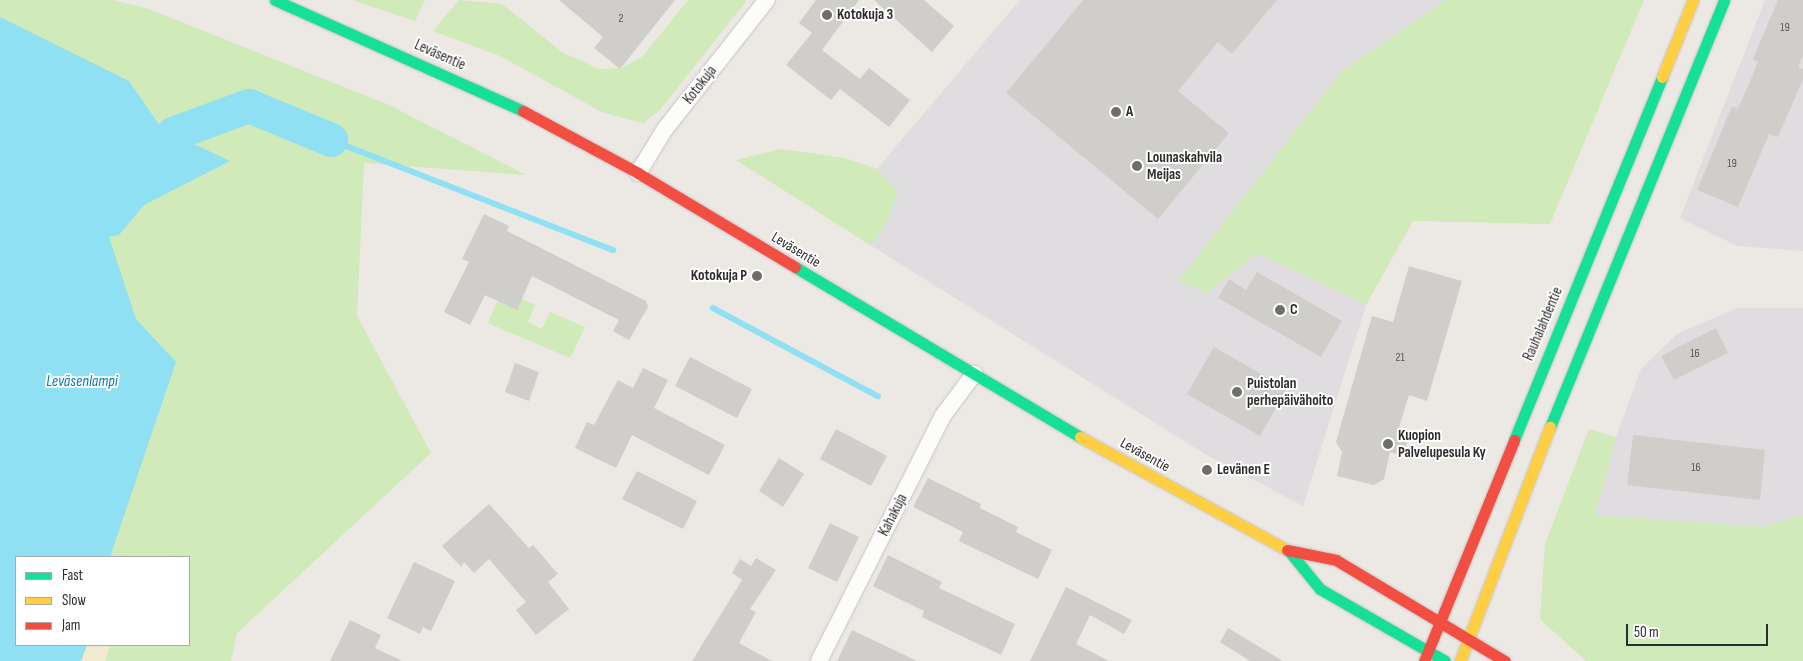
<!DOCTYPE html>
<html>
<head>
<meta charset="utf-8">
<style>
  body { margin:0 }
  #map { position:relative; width:1803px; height:661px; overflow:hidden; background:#ece8e3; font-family:"Sofia Sans Condensed",sans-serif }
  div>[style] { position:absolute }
  .industrial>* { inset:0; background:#dfdddf }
  .green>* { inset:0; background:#d0eab9 }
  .sand>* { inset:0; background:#f2ead0 }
  .water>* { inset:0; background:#90e0f3 }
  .stream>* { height:5.5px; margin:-2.75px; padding:0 2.75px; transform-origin:2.75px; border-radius:2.75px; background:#90e0f3 }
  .river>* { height:34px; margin:-17px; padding:0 17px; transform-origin:17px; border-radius:17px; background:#90e0f3 }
  .building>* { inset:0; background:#d0ceca }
  .roads { filter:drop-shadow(0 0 1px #c5c4c4) drop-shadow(0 0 1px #c5c4c4) }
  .street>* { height:16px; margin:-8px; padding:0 8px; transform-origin:8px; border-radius:8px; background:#fcfcfb }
  .fast>* { height:11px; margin:-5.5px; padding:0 5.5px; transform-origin:5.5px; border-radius:5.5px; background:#16e098 }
  .slow>* { height:11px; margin:-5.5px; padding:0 5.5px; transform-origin:5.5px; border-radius:5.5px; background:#ffcf43 }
  .jam>* { height:11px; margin:-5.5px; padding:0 5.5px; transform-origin:5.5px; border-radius:5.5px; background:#f24e42 }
  .dots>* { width:14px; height:14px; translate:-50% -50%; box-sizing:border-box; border:2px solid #fff; border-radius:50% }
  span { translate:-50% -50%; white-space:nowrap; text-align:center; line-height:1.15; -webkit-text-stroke:4px #fff; paint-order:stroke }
  .number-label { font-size:12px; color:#585756 }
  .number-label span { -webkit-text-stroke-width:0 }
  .poi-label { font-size:15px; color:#2d2d2d; font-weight:700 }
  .left { translate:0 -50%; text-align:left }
  .right { translate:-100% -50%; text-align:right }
  .street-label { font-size:15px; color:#2d2d2d }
  .water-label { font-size:16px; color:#007daf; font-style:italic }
  .legend { position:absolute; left:15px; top:556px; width:175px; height:90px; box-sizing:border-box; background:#fff; border:1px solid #ababab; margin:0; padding:6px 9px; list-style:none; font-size:15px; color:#2d2d2d }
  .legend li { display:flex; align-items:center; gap:10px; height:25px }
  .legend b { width:25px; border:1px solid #ababab }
  .scale { position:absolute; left:1626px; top:624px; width:142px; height:22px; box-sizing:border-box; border:2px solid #2d2d2d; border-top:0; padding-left:6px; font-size:15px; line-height:18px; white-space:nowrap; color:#2d2d2d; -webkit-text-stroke:4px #fff; paint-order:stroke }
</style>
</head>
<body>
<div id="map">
  <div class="industrial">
    <i style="clip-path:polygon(1020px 0,1446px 0,1342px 71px,1207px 293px,1257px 253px,1366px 305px,1303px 506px,1205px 454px,870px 245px,886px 224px,898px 191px,877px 169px)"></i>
    <i style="clip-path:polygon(1765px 0,1803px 0,1803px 251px,1737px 246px,1680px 218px)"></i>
    <i style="clip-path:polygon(1737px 308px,1803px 308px,1803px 515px,1763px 527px,1595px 515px,1616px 437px,1641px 369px,1677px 334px)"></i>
  </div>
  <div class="green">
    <i style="clip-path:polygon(0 0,113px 0,149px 9px,387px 104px,526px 175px,364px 163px,357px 316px,431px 453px,237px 633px,231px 661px,18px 661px,22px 645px,189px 645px,189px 557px,46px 557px,0 92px)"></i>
    <i style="clip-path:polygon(352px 0,425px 0,415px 21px)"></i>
    <i style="clip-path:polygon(459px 0,502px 4px,562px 52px,599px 69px,622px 68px,642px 57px,688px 0,747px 0,660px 110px,643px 123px,604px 113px,500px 56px,433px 31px)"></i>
    <i style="clip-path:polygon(1446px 0,1644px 0,1550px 224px,1413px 221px,1366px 305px,1257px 253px,1207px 293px,1178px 281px,1342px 71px)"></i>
    <i style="clip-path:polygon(781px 149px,845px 158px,877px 169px,898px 191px,886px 224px,870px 245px,736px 160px)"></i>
    <i style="clip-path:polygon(502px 290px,535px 305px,528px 322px,542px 329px,550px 312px,585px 327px,570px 358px,488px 323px)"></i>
    <i style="clip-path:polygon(1589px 429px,1616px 437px,1595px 515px,1763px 527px,1803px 515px,1803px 661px,1586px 661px,1540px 619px,1545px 544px)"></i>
  </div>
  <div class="sand">
    <i style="clip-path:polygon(87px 645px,110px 645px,105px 661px,81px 661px)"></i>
  </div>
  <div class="water">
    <i style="clip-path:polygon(0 17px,129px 81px,162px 129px,230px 161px,144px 205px,119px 235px,109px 237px,136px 319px,176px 362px,110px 557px,16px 557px,16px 645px,87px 645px,81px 661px,0 661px)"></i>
  </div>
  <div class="stream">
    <i style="left:331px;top:140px;width:303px;rotate:21.3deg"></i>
    <i style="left:713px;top:308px;width:187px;rotate:28.1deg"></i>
  </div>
  <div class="river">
    <i style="left:173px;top:134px;width:81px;rotate:-20.2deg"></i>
    <i style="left:249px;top:106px;width:89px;rotate:22.5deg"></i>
  </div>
  <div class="building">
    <i style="clip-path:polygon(559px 0,675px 0,620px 69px,594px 48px,603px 37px)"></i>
    <i style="clip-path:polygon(816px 0,859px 0,822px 50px,860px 79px,869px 68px,910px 100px,889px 127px,840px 89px,831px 100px,786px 65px,812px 33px,799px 23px)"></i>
    <i style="clip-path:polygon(874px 0,924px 0,954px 26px,932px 52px)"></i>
    <i style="clip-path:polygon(1083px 0,1277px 0,1232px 54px,1218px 42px,1178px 91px,1229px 133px,1158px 219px,1006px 93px)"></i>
    <i style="clip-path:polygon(1778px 0,1803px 0,1803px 55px,1798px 67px,1803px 69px,1803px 79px,1778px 137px,1769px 134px,1738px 207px,1697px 190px,1732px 106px,1738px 109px,1748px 86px,1758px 62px,1753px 59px)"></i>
    <i style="clip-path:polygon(484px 214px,509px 226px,507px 231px,646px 301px,648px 307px,629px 340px,613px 331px,619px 320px,532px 276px,517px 310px,485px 295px,470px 325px,444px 312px,469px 262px,462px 259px)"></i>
    <i style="clip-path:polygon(1409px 266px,1462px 281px,1427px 401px,1409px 395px,1397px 434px,1408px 438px,1403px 456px,1390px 452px,1384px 479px,1374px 485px,1337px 476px,1342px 452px,1336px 442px,1372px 316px,1393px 322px)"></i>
    <i style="clip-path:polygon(1257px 272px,1342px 321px,1321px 357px,1218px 298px,1229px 279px,1246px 290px)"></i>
    <i style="clip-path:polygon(1716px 328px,1728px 353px,1674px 380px,1661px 356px)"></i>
    <i style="clip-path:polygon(1214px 347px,1287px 389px,1260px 436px,1187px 394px)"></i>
    <i style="clip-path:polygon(690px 357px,752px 389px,737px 418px,675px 386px)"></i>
    <i style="clip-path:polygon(515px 363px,539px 372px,529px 401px,505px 392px)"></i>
    <i style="clip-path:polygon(643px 368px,668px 380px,654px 408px,725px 445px,709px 475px,632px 435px,616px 468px,575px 448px,587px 422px,594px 425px,618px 380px,633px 388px)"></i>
    <i style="clip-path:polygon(836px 429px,887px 456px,871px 486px,820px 459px)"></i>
    <i style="clip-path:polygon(1633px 435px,1765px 450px,1760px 500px,1627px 485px)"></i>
    <i style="clip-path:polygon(779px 458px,804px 474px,783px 507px,759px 491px)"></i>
    <i style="clip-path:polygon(637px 471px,697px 501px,683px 529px,622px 499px)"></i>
    <i style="clip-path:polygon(928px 478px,981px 504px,980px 508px,1018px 527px,1016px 532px,1052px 550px,1038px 579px,959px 541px,963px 532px,913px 507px)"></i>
    <i style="clip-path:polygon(489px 504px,529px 548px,533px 545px,558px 574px,548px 582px,569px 609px,536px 635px,516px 610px,526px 602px,489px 559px,474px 573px,464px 562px,461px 567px,442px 546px)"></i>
    <i style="clip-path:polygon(830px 523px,859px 537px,837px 582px,808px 568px)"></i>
    <i style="clip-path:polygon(888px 555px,942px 582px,939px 588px,1015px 624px,1001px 655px,922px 617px,924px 611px,873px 586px)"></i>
    <i style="clip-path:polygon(756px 558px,776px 570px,750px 609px,756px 612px,739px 643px,772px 661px,692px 661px,742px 580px,732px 573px,740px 559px,751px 566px)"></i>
    <i style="clip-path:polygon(414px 562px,455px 581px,431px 631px,423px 627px,420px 634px,387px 618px)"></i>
    <i style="clip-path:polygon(1066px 587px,1132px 620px,1124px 634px,1090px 615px,1076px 644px,1109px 661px,1030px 661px)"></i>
    <i style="clip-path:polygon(350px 620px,381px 635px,375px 648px,402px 661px,330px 661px)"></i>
    <i style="clip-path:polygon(1228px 628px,1283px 661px,1250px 661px,1220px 642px)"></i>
    <i style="clip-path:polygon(852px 630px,917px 661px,837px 661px)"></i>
  </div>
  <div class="roads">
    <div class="street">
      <i style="left:638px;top:173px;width:52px;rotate:-58.5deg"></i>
      <i style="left:665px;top:129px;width:164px;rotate:-51.7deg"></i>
      <i style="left:819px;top:661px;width:273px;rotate:-63.2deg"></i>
      <i style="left:942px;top:417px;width:54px;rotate:-53.3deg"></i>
    </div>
    <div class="fast">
      <i style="left:275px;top:0;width:272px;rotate:24.1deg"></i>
      <i style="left:795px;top:267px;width:332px;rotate:30.8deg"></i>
      <i style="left:1550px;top:427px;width:461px;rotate:-67.8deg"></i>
      <i style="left:1514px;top:440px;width:392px;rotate:-67.8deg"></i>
      <i style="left:1289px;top:551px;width:49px;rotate:50.8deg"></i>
      <i style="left:1320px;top:589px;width:144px;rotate:29.9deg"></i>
    </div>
    <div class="slow">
      <i style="left:1662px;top:77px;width:83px;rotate:-68.1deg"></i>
      <i style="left:1080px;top:437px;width:236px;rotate:28.6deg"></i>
      <i style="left:1460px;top:661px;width:251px;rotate:-69deg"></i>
    </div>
    <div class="jam">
      <i style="left:523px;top:111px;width:131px;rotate:28.3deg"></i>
      <i style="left:638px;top:173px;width:183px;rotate:30.9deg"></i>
      <i style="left:1287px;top:550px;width:50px;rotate:11.5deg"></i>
      <i style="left:1336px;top:560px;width:197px;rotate:30.9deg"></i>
      <i style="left:1424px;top:661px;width:239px;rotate:-67.8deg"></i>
    </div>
  </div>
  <div class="dots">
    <i style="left:827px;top:15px;background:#706e6d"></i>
    <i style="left:1116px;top:112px;background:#706e6d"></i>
    <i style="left:1137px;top:166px;background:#706e6d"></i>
    <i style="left:757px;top:276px;background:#706e6d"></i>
    <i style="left:1280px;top:310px;background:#706e6d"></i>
    <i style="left:1237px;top:392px;background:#706e6d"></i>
    <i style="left:1388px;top:444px;background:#706e6d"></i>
    <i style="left:1207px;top:470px;background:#706e6d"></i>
  </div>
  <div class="number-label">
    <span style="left:621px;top:19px">2</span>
    <span style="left:1785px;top:28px">19</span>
    <span style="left:1732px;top:164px">19</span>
    <span style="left:1695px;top:354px">16</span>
    <span style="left:1400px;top:358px">21</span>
    <span style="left:1696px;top:468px">16</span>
  </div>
  <div class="poi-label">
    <span class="left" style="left:837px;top:15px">Kotokuja 3</span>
    <span class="left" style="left:1126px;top:112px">A</span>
    <span class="left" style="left:1147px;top:166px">Lounaskahvila<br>Meijas</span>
    <span class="right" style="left:747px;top:276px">Kotokuja P</span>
    <span class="left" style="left:1290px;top:310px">C</span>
    <span class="left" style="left:1247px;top:392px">Puistolan<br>perhepäivähoito</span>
    <span class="left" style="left:1398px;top:444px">Kuopion<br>Palvelupesula Ky</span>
    <span class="left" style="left:1217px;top:470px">Levänen E</span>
  </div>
  <div class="street-label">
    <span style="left:440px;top:55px;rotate:24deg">Leväsentie</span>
    <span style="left:700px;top:85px;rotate:-52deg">Kotokuja</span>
    <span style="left:796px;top:250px;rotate:31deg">Leväsentie</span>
    <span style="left:1543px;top:324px;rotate:-67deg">Rauhalahdentie</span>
    <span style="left:1145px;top:455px;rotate:29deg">Leväsentie</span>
    <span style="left:893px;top:515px;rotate:-63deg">Kahakuja</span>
  </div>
  <div class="water-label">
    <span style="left:82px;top:382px">Leväsenlampi</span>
  </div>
  <ul class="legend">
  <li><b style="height:6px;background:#16e098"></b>Fast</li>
  <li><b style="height:6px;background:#ffcf43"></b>Slow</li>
  <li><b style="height:6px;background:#f24e42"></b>Jam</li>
  </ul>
  <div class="scale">50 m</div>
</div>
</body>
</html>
